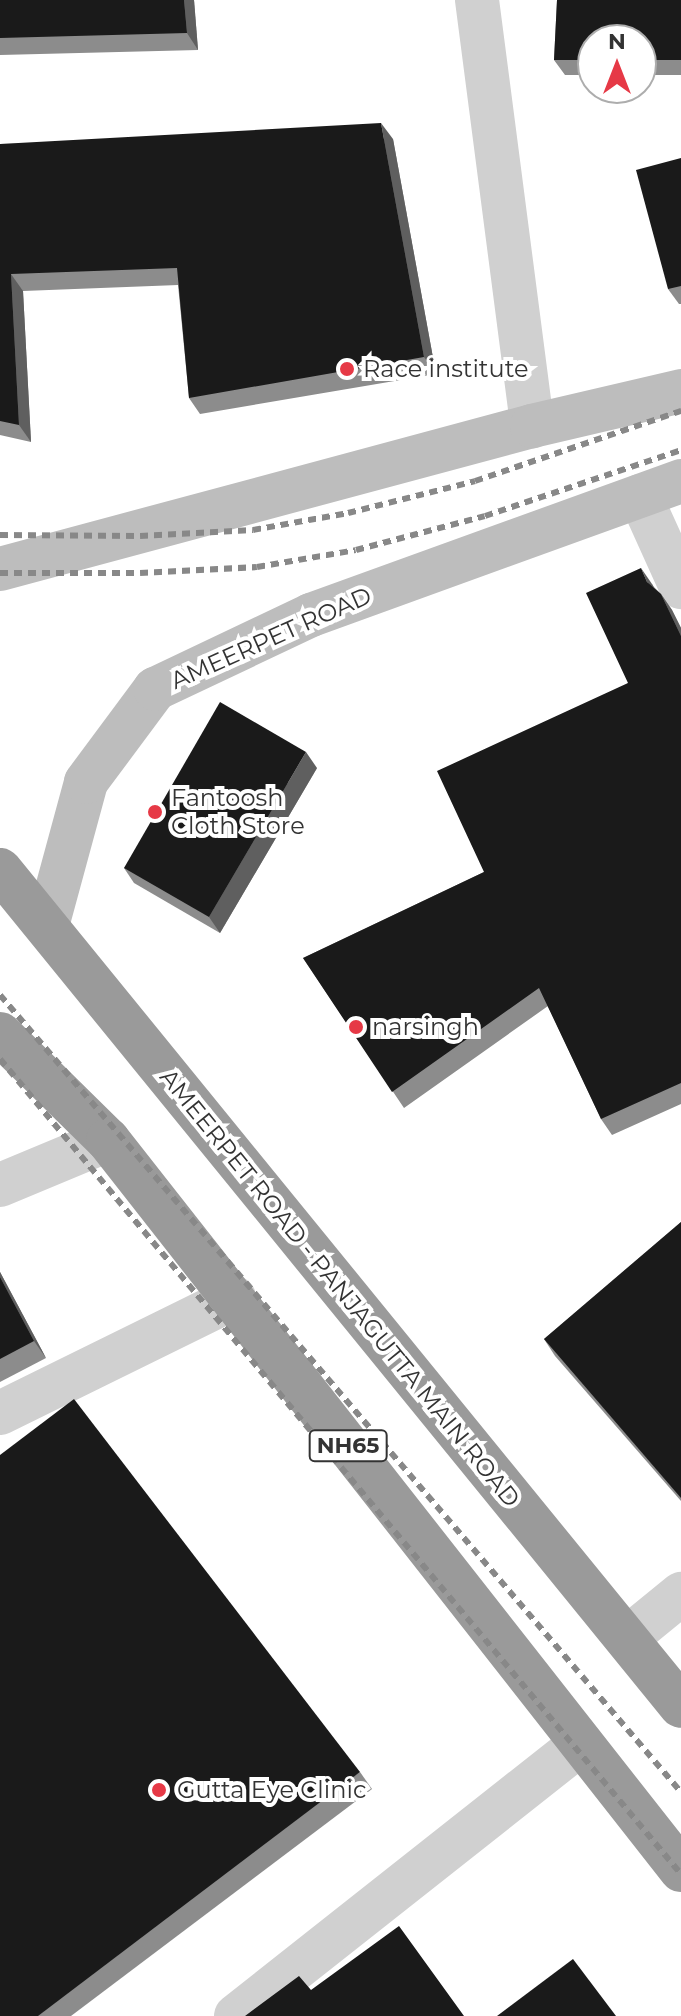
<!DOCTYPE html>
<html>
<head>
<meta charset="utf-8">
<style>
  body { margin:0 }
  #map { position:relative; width:681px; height:2016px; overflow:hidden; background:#fff; font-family:Montserrat,sans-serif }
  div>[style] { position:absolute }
  .street>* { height:44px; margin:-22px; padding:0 22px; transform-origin:22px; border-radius:22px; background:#d0d0d0 }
  .secondary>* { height:44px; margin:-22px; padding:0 22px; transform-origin:22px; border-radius:22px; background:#bdbdbd }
  .highway>* { height:44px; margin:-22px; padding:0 22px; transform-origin:22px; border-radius:22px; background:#9a9a9a }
  .rail>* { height:6px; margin-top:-3px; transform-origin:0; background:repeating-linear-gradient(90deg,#888 0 8px,transparent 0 14px) }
  .wall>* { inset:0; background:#8c8c8c }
  .shaded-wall>* { inset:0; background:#5f5f5f }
  .building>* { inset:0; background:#1a1a1a }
  .dots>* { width:22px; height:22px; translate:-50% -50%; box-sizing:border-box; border:4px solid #fff; border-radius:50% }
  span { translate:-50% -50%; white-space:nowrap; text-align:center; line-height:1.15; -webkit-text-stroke:8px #fff; paint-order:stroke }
  .shield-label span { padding:2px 6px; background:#fff; border:2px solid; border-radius:6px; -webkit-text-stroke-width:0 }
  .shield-label { font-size:22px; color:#333; font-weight:700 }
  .poi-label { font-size:24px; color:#333 }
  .left { translate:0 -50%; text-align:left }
  .street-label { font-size:24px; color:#333 }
  .north { position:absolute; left:577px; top:24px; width:80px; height:80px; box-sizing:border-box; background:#fff; border:2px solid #adadad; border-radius:50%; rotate:0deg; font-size:22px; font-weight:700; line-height:32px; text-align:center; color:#333 }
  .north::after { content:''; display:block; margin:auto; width:28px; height:36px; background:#e63946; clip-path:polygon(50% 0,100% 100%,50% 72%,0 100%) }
</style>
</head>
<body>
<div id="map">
  <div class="street">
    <i style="left:477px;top:0;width:430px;rotate:82.6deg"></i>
    <i style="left:640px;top:496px;width:100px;rotate:65.7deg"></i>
    <i style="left:0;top:1185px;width:117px;rotate:-22.6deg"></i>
    <i style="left:0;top:1413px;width:261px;rotate:-26.2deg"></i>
    <i style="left:627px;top:1638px;width:70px;rotate:-39.2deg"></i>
    <i style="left:236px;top:2016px;width:437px;rotate:-38.3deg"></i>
  </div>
  <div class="secondary">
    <i style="left:0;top:569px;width:551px;rotate:-15.05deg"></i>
    <i style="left:532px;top:426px;width:153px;rotate:-13.2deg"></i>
    <i style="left:47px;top:926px;width:149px;rotate:-74.8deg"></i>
    <i style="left:86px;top:782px;width:116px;rotate:-53.4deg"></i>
    <i style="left:155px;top:689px;width:173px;rotate:-25.4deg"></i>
    <i style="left:311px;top:615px;width:394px;rotate:-19.9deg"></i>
  </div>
  <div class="highway">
    <i style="left:0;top:870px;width:1078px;rotate:50.83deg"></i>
    <i style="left:0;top:1034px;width:151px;rotate:44.5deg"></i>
    <i style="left:108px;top:1140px;width:928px;rotate:51.87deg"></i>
  </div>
  <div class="rail">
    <i style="left:0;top:535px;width:140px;rotate:0.4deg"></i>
    <i style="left:140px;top:536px;width:113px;rotate:-3deg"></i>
    <i style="left:253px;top:530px;width:97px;rotate:-10.1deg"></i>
    <i style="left:348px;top:513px;width:131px;rotate:-14.1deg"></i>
    <i style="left:475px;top:481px;width:218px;rotate:-18.8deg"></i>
    <i style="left:0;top:573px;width:140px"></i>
    <i style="left:140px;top:573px;width:117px;rotate:-2.9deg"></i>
    <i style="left:257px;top:567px;width:100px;rotate:-9.7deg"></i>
    <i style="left:356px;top:550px;width:133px;rotate:-14.8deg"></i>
    <i style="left:485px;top:516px;width:207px;rotate:-18.6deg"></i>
    <i style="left:0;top:995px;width:1048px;rotate:49.49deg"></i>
    <i style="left:0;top:1059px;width:1062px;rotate:50.12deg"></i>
  </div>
  <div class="wall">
    <i style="clip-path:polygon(0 0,194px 0,198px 50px,0 55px)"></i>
    <i style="clip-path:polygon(557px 0,681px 0,681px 75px,641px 75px,641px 40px,593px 40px,593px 75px,565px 75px,554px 60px)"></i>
    <i style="clip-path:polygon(393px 139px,436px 374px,200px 414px,189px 398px,178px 285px,23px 291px,31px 442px,0 435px,0 144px)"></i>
    <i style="clip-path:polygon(681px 158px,681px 304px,679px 304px,668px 289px)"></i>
    <i style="clip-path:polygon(652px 584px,654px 587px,661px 594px,672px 610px,681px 628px,681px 1104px,612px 1135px,601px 1119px,548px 1006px,404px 1108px,303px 958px,484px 872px,628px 683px)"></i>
    <i style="clip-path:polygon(317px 768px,220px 933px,134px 883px,124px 868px)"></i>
    <i style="clip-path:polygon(681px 1222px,681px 1501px,555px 1356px,544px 1339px)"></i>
    <i style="clip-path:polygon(0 1272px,46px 1358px,0 1382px)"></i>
    <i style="clip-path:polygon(360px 1772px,372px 1789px,71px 2016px,0 2016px)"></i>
  </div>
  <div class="shaded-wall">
    <i style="clip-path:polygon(184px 0,194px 0,198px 50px,187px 33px)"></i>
    <i style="clip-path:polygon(381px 123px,393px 139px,436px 374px,424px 357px)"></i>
    <i style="clip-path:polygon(11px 274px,23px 291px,31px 442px,19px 425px)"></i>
    <i style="clip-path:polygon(641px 568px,652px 584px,659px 598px,647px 582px)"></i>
    <i style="clip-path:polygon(661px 594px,672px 610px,681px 628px,681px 636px)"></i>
    <i style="clip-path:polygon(306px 752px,317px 768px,220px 933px,209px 917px)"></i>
    <i style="clip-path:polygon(0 1272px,46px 1358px,34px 1341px,0 1277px)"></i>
  </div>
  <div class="building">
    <i style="clip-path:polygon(0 0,184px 0,187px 33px,0 38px)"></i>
    <i style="clip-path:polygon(557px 0,681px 0,681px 60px,641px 60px,641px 40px,593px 40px,593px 60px,554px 60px)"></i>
    <i style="clip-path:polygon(381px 123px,424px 357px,189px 398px,177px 268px,11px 274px,19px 425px,0 421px,0 144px)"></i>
    <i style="clip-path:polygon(681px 158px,681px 286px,668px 289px,636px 170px)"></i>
    <i style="clip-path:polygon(641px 568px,647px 582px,661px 594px,681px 636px,681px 1083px,601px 1119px,539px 988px,392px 1092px,303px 958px,484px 872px,437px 771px,628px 683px,586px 593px)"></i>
    <i style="clip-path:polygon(220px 702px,306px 752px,209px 917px,124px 868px)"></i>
    <i style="clip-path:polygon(681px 1222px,681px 1498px,544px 1339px)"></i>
    <i style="clip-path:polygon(0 1277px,34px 1341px,0 1359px)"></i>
    <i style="clip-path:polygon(74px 1399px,360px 1772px,38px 2016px,0 2016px,0 1455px)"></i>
    <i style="clip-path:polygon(399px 1926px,464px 2016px,245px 2016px,299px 1976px,311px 1990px)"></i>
    <i style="clip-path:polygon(573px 1959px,616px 2016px,497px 2016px)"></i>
  </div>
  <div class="dots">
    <i style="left:347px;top:369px;background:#e63946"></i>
    <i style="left:155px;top:812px;background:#e63946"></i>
    <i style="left:356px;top:1027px;background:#e63946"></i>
    <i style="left:159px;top:1790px;background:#e63946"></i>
  </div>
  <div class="shield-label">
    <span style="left:348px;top:1446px">NH65</span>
  </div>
  <div class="poi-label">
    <span class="left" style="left:363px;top:369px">Race institute</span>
    <span class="left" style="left:171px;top:812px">Fantoosh<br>Cloth Store</span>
    <span class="left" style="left:372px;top:1027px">narsingh</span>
    <span class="left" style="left:177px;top:1790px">Gutta Eye Clinic</span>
  </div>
  <div class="street-label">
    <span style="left:271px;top:638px;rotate:-24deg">AMEERPET ROAD</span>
    <span style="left:340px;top:1288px;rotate:51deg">AMEERPET ROAD - PANJAGUTTA MAIN ROAD</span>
  </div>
  <div class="north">N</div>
</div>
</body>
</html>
